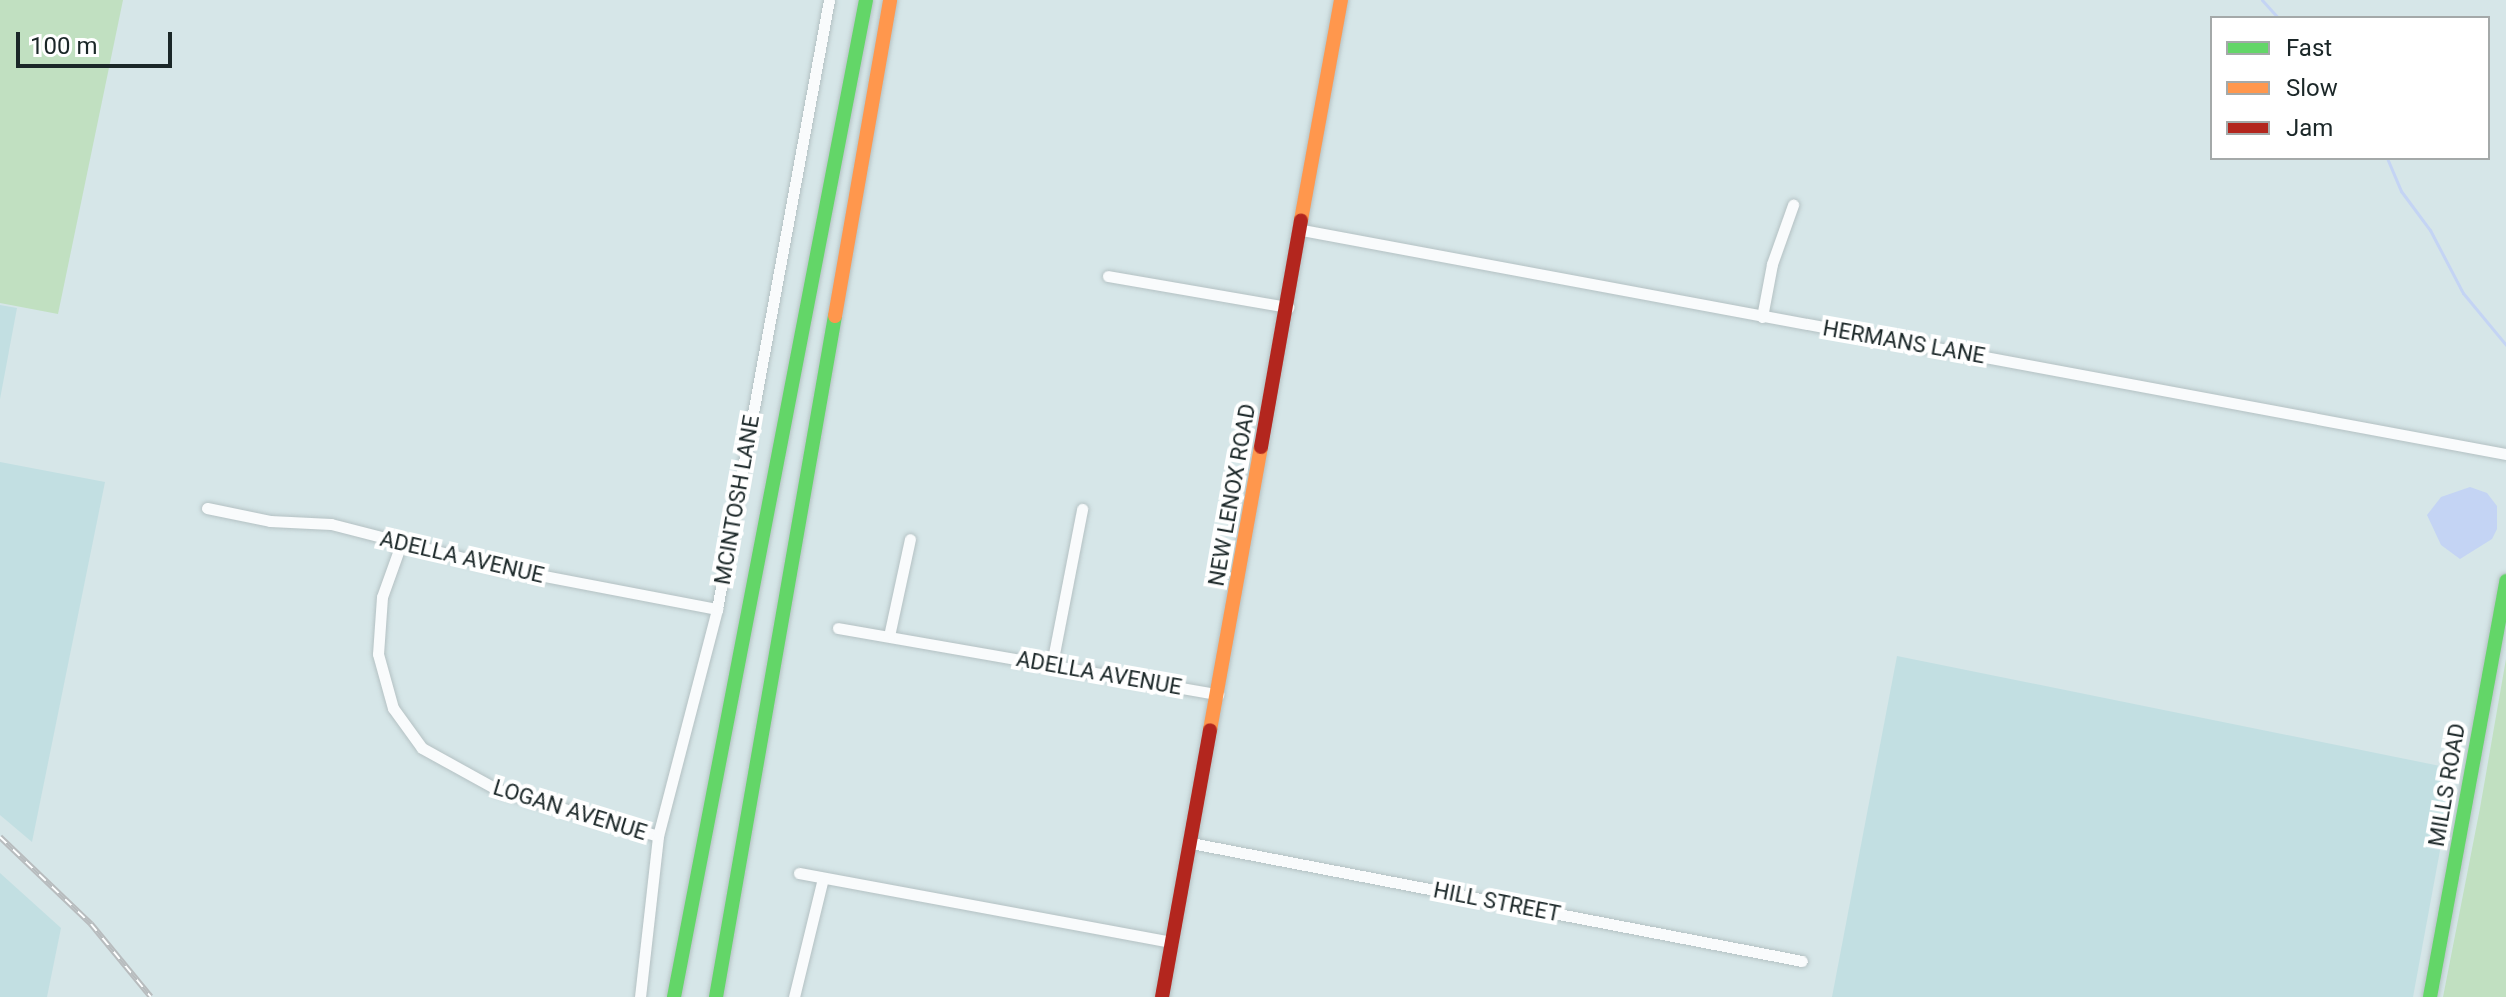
<!DOCTYPE html>
<html>
<head>
<meta charset="utf-8">
<style>
  body { margin:0 }
  #map { position:relative; width:2506px; height:997px; overflow:hidden; background:#d6e6e8; font-family:Roboto,sans-serif }
  div>[style] { position:absolute }
  .built>* { inset:0; background:#c2dfe2 }
  .green>* { inset:0; background:#c1e0c1 }
  .water>* { inset:0; background:#c4d4f4 }
  .stream>* { height:3px; margin:-1.5px; padding:0 1.5px; transform-origin:1.5px; border-radius:1.5px; background:#c4d4f4 }
  .roads { filter:drop-shadow(0 0 2px #b4c1c3) drop-shadow(0 0 2px #b4c1c3) }
  .street>* { height:11px; margin:-5.5px; padding:0 5.5px; transform-origin:5.5px; border-radius:5.5px; background:#f9fbfc }
  .fast>* { height:14px; margin:-7px; padding:0 7px; transform-origin:7px; border-radius:7px; background:#63d668 }
  .slow>* { height:14px; margin:-7px; padding:0 7px; transform-origin:7px; border-radius:7px; background:#ff974d }
  .jam>* { height:14px; margin:-7px; padding:0 7px; transform-origin:7px; border-radius:7px; background:#b3261e }
  .rail>* { height:6px; margin-top:-3px; transform-origin:0; background:repeating-linear-gradient(90deg,#fff 0 9px,#b8bcbe 0 18px); box-sizing:border-box; border-block:2px solid #b8bcbe }
  span { translate:-50% -50%; white-space:nowrap; text-align:center; line-height:1.15; -webkit-text-stroke:8px #fff; paint-order:stroke }
  .street-label { font-size:22px; color:#1b2728 }
  .legend { position:absolute; left:2210px; top:16px; width:280px; height:144px; box-sizing:border-box; background:#fff; border:2px solid #a4a9a9; margin:0; padding:10px 14px; list-style:none; font-size:24px; color:#1b2728 }
  .legend li { display:flex; align-items:center; gap:16px; height:40px }
  .legend b { width:40px; border:2px solid #a4a9a9 }
  .scale { position:absolute; left:16px; top:32px; width:156px; height:36px; box-sizing:border-box; border:4px solid #1b2728; border-top:0; padding-left:10px; font-size:24px; line-height:28px; white-space:nowrap; color:#1b2728; -webkit-text-stroke:6px #fff; paint-order:stroke }
</style>
</head>
<body>
<div id="map">
  <div class="built">
    <i style="clip-path:polygon(0 305px,17px 308px,0 399px)"></i>
    <i style="clip-path:polygon(0 462px,105px 482px,32px 842px,0 815px)"></i>
    <i style="clip-path:polygon(1897px 656px,2455px 769px,2413px 997px,1832px 997px)"></i>
    <i style="clip-path:polygon(0 873px,61px 928px,47px 997px,0 997px)"></i>
  </div>
  <div class="green">
    <i style="clip-path:polygon(0 0,123px 0,58px 314px,0 303px)"></i>
    <i style="clip-path:polygon(2506px 659px,2506px 997px,2443px 997px,2480px 808px)"></i>
  </div>
  <div class="water">
    <i style="clip-path:polygon(2470px 487px,2487px 493px,2497px 506px,2497px 529px,2492px 539px,2460px 559px,2441px 545px,2427px 515px,2441px 497px)"></i>
  </div>
  <div class="stream">
    <i style="left:2262px;top:0;width:24px;rotate:48deg"></i>
    <i style="left:2387px;top:158px;width:36px;rotate:67deg"></i>
    <i style="left:2401px;top:191px;width:49px;rotate:53.4deg"></i>
    <i style="left:2430px;top:230px;width:71px;rotate:62.4deg"></i>
    <i style="left:2463px;top:293px;width:67px;rotate:50.4deg"></i>
  </div>
  <div class="roads">
    <div class="street">
      <i style="left:1302px;top:230px;width:1225px;rotate:10.54deg"></i>
      <i style="left:1108px;top:276px;width:183px;rotate:9.8deg"></i>
      <i style="left:1762px;top:317px;width:54px;rotate:-79.3deg"></i>
      <i style="left:1772px;top:264px;width:63px;rotate:-70.4deg"></i>
      <i style="left:207px;top:508px;width:64px;rotate:11.7deg"></i>
      <i style="left:270px;top:521px;width:61px;rotate:2.8deg"></i>
      <i style="left:331px;top:524px;width:177px;rotate:14.4deg"></i>
      <i style="left:502px;top:568px;width:219px;rotate:10.8deg"></i>
      <i style="left:401px;top:544px;width:56px;rotate:109.7deg"></i>
      <i style="left:382px;top:597px;width:57px;rotate:94deg"></i>
      <i style="left:378px;top:654px;width:56px;rotate:74.5deg"></i>
      <i style="left:393px;top:708px;width:49px;rotate:54.1deg"></i>
      <i style="left:422px;top:748px;width:87px;rotate:28.9deg"></i>
      <i style="left:498px;top:790px;width:166px;rotate:16deg"></i>
      <i style="left:838px;top:628px;width:386px;rotate:9.9deg"></i>
      <i style="left:889px;top:636px;width:99px;rotate:-77.8deg"></i>
      <i style="left:1052px;top:664px;width:158px;rotate:-79deg"></i>
      <i style="left:1191px;top:843px;width:622px;rotate:10.93deg"></i>
      <i style="left:799px;top:873px;width:380px;rotate:10.5deg"></i>
      <i style="left:640px;top:997px;width:162px;rotate:-83.6deg"></i>
      <i style="left:658px;top:836px;width:235px;rotate:-75.4deg"></i>
      <i style="left:717px;top:609px;width:619px;rotate:-79.58deg"></i>
      <i style="left:794px;top:997px;width:122px;rotate:-76.3deg"></i>
    </div>
    <div class="fast">
      <i style="left:674px;top:997px;width:1015px;rotate:-79.1deg"></i>
      <i style="left:716px;top:997px;width:691px;rotate:-80.09deg"></i>
      <i style="left:2430px;top:997px;width:423px;rotate:-79.6deg"></i>
    </div>
    <div class="slow">
      <i style="left:1301px;top:220px;width:224px;rotate:-79.7deg"></i>
      <i style="left:835px;top:316px;width:321px;rotate:-80.1deg"></i>
      <i style="left:1210px;top:730px;width:288px;rotate:-79.8deg"></i>
    </div>
    <div class="jam">
      <i style="left:1261px;top:447px;width:230px;rotate:-80deg"></i>
      <i style="left:1162px;top:997px;width:271px;rotate:-79.8deg"></i>
    </div>
  </div>
  <div class="rail">
    <i style="left:0;top:837px;width:126px;rotate:43.7deg"></i>
    <i style="left:91px;top:924px;width:94px;rotate:50.6deg"></i>
  </div>
  <div class="street-label">
    <span style="left:1904px;top:342px;rotate:10deg">HERMANS LANE</span>
    <span style="left:1232px;top:495px;rotate:-80deg">NEW LENOX ROAD</span>
    <span style="left:737px;top:500px;rotate:-80deg">MCINTOSH LANE</span>
    <span style="left:462px;top:557px;rotate:13deg">ADELLA AVENUE</span>
    <span style="left:1099px;top:673px;rotate:10deg">ADELLA AVENUE</span>
    <span style="left:2447px;top:785px;rotate:-80deg">MILLS ROAD</span>
    <span style="left:570px;top:810px;rotate:17deg">LOGAN AVENUE</span>
    <span style="left:1497px;top:902px;rotate:11deg">HILL STREET</span>
  </div>
  <ul class="legend">
  <li><b style="height:10px;background:#63d668"></b>Fast</li>
  <li><b style="height:10px;background:#ff974d"></b>Slow</li>
  <li><b style="height:10px;background:#b3261e"></b>Jam</li>
  </ul>
  <div class="scale">100 m</div>
</div>
</body>
</html>
